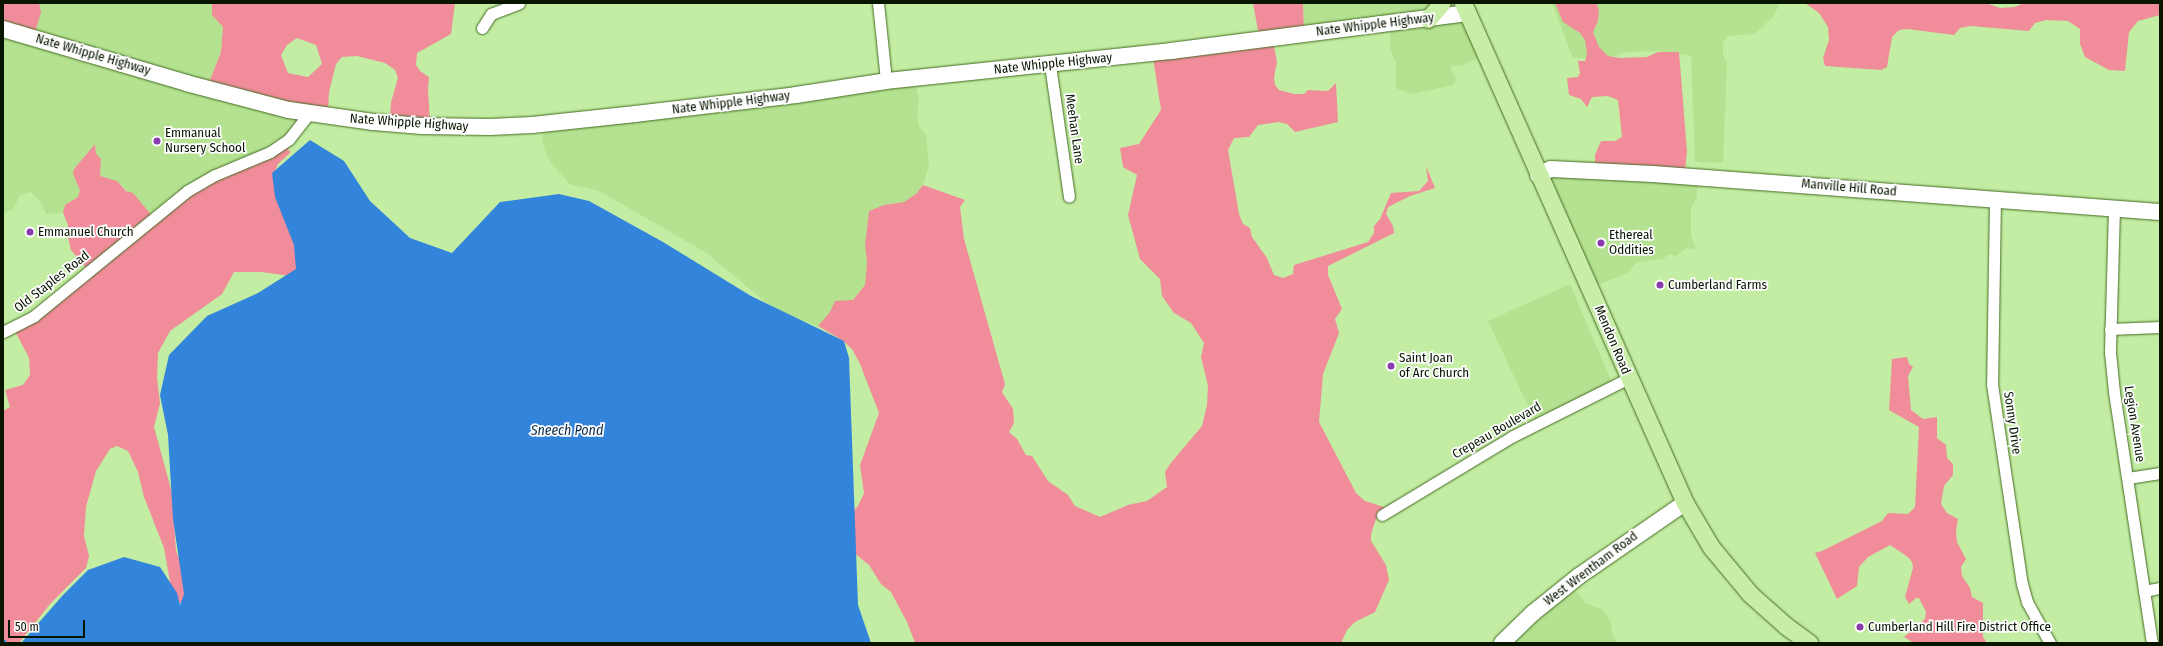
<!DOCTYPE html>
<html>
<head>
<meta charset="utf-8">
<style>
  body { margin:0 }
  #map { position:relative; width:2163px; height:646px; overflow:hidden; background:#c2eda2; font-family:"Fira Sans Condensed",sans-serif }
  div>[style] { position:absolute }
  .built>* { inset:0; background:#b4e290 }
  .forest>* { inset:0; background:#f18d9a }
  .water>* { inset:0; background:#3385db }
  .stream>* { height:3px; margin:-1.5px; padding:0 1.5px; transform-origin:1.5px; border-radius:1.5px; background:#3385db }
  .roads { filter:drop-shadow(0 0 1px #456a23) drop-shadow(0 0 1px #456a23) }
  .street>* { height:11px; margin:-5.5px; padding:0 5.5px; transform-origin:5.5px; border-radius:5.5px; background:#fff }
  .secondary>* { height:16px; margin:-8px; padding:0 8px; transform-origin:8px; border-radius:8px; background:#fff }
  .primary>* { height:17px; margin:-8.5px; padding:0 8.5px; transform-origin:8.5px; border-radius:8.5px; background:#c7eda7 }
  .dots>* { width:11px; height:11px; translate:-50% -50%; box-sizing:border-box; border:2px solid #fefefe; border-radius:50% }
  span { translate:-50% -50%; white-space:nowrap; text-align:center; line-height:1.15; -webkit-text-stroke:3.5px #fefefe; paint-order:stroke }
  .street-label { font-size:13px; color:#081600 }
  .poi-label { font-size:13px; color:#081600 }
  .left { translate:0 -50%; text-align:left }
  .water-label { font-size:14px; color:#0b2c4e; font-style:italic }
  .frame { position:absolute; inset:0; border:4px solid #081600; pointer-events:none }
  .scale { position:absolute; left:8px; top:620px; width:77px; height:18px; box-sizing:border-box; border:2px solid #081600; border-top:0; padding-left:5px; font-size:12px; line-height:14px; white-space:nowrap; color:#081600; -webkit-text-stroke:3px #fefefe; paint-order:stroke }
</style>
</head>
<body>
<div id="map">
  <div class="built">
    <i style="clip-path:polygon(39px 3px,212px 3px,212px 15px,223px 27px,221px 52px,208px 85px,308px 109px,295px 133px,153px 217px,117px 181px,99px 176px,101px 160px,96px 154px,95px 145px,73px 174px,80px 189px,78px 197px,65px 205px,63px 213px,46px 214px,41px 203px,31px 192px,20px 195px,14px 208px,3px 214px,3px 27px,39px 7px)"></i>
    <i style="clip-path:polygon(1303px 3px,1465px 3px,1487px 53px,1463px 65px,1451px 66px,1451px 70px,1457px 79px,1453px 85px,1412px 94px,1406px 92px,1396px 88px,1396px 63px,1390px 48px,1390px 23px,1304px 32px)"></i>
    <i style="clip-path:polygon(1552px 3px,1780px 3px,1773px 17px,1754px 34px,1727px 36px,1723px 42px,1723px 55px,1727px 62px,1723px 163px,1695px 162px,1691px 56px,1662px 51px,1625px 52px,1616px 56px,1598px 58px,1573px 58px)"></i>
    <i style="clip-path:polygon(916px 83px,919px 103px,917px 114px,919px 126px,926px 135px,929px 165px,923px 185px,916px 194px,904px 202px,884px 205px,865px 245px,867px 263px,865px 285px,853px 300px,835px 302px,830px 312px,818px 326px,780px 314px,705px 252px,599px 191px,569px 184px,547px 157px,543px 145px,542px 121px)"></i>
    <i style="clip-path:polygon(1541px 167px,1697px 174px,1697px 197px,1691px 208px,1691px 236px,1696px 249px,1687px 248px,1676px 256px,1669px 254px,1663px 259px,1637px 262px,1626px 274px,1592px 287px)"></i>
    <i style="clip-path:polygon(1570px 284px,1612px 383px,1534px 419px,1488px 321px)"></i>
    <i style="clip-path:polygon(1571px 584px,1585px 603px,1602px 609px,1611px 623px,1612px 632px,1617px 643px,1504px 643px)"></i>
  </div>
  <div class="forest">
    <i style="clip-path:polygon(3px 3px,39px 3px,41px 12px,34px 36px,3px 27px)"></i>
    <i style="clip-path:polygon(evenodd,212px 3px,455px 3px,451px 34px,417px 53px,416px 65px,420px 71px,429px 77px,428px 89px,430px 122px,390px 118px,391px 102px,398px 78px,395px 70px,385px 63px,357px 56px,342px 57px,336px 64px,329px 92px,328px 112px,208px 85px,221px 52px,223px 27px,212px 15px,212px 3px,297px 38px,316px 45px,322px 64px,308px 77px,288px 73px,281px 55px,287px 45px,297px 38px)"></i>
    <i style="clip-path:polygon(1253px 3px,1303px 3px,1304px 32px,1272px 36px,1277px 62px,1274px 77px,1275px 85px,1279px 90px,1294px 94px,1304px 94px,1308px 90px,1328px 91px,1336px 83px,1338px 122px,1295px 132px,1287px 124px,1279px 122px,1258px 125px,1249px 137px,1234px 138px,1228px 150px,1239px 214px,1243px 224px,1250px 228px,1252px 237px,1267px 258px,1274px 275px,1283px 278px,1293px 274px,1294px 265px,1368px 242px,1374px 233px,1374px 226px,1380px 219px,1391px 193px,1419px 191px,1428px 181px,1426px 166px,1435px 188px,1410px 196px,1388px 207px,1386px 214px,1393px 226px,1394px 233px,1328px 266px,1328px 275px,1342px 309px,1335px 319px,1339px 333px,1323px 374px,1319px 422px,1356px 493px,1365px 501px,1390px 509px,1376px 519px,1371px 534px,1371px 541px,1386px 565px,1389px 580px,1375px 612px,1355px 622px,1347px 630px,1341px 643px,915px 643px,907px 622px,891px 592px,881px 584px,869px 565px,848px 548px,848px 516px,858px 506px,864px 493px,860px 465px,879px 413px,860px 364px,852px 349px,842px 340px,818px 326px,830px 312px,835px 301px,853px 300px,865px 285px,867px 263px,865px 245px,869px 211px,884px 205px,904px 202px,916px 194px,923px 185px,965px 200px,960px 207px,964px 239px,1005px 384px,1002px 392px,1013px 409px,1014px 423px,1009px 432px,1017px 439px,1026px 455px,1032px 456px,1048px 481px,1068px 495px,1075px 506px,1100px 517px,1128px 505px,1147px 501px,1167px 487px,1165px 472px,1170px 464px,1202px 426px,1207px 405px,1208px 386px,1201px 357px,1204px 343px,1191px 323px,1174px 313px,1162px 296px,1160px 279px,1140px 259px,1128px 215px,1137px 175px,1123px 167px,1120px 148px,1139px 144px,1161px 110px,1152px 51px,1259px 36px)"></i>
    <i style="clip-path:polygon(1555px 3px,1596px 3px,1599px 10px,1598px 21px,1593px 32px,1599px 47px,1608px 56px,1620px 58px,1647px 57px,1658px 52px,1679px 52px,1687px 151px,1685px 172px,1595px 166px,1595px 155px,1601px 141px,1615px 141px,1622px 137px,1618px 100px,1608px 96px,1592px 97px,1587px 107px,1581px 99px,1569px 95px,1567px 78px,1578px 77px,1580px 73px,1578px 61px,1585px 61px,1587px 54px,1585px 40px,1580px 33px,1563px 22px)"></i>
    <i style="clip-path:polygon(1805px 3px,1986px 3px,2000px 8px,2015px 7px,2024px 3px,2160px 3px,2160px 15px,2138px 21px,2129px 32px,2125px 71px,2109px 70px,2085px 57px,2080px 44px,2080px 29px,2068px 21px,2046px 20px,2035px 23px,2029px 31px,1971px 26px,1960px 28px,1954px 35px,1907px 29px,1899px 30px,1892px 37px,1887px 67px,1881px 70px,1825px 66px,1823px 58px,1829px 40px,1828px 27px,1819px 13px)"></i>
    <i style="clip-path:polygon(290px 141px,288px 150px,291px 152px,278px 164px,273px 175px,300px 234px,297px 272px,291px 276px,261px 272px,234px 272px,222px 294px,170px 331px,158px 353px,157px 378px,160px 403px,154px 427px,172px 493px,176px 551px,186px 576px,189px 589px,182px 604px,173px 599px,164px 548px,144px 497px,138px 472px,128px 451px,117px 446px,110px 449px,96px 471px,86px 507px,84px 536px,89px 556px,86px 568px,50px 604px,19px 643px,3px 643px,3px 411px,10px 407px,5px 390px,23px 385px,30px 375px,29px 358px,15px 331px,37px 320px,60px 302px,62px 295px,87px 269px,71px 250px,67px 233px,68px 225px,63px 213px,65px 205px,78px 197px,80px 190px,73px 174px,74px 169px,95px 144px,96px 154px,101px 159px,100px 176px,117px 181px,126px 191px,133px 193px,153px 217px,190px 189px)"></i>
    <i style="clip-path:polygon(1907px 357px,1909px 364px,1913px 367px,1908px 376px,1911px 410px,1923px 419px,1937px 417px,1937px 438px,1946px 445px,1947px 458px,1953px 464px,1953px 475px,1944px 486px,1941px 504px,1947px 513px,1958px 519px,1956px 531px,1957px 542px,1966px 559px,1961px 567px,1962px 576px,1970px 588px,1972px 597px,1983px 603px,1983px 637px,1987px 643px,1914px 643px,1904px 637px,1925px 619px,1926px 612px,1919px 598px,1916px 598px,1909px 604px,1905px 597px,1913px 568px,1912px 562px,1908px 557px,1890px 545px,1868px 557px,1859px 567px,1857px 586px,1837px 599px,1815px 553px,1822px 551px,1882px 521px,1888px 513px,1908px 514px,1915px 507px,1919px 427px,1889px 410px,1892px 359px)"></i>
  </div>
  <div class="water">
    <i style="clip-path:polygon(310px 140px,344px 161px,370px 201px,410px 238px,452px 253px,500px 202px,559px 194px,589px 201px,663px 242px,751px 296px,844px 341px,849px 358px,858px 605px,871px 643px,21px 643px,63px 595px,88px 570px,124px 557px,160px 567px,177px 593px,180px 605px,184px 594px,173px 519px,168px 435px,160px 395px,169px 355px,207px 316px,258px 293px,296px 269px,294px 245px,275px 197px,272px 173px)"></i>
  </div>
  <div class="stream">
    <i style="left:3px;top:640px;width:4px;rotate:45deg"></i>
  </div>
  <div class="roads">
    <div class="street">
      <i style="left:878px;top:3px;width:78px;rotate:84.1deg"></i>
      <i style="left:482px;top:28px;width:17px;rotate:-57deg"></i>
      <i style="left:491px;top:14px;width:30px;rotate:-21deg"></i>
      <i style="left:1050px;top:65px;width:133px;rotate:81.8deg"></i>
      <i style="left:1995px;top:199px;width:185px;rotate:90.9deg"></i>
      <i style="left:1992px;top:384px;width:202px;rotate:81.5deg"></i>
      <i style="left:2022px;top:584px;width:19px;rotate:74deg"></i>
      <i style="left:2027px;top:602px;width:47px;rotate:60.7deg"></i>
      <i style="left:2114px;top:208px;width:144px;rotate:91.6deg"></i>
      <i style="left:2110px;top:352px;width:40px;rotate:84.3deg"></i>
      <i style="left:2114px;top:392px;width:254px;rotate:81.4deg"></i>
      <i style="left:2110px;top:329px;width:50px;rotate:-2.3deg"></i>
      <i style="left:3px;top:332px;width:35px;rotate:-27deg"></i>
      <i style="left:34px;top:316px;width:198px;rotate:-39.2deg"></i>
      <i style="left:187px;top:191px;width:32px;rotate:-30deg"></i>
      <i style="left:215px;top:175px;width:60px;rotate:-22.7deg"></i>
      <i style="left:270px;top:152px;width:23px;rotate:-34deg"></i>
      <i style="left:289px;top:139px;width:33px;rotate:-52deg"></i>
      <i style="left:2128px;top:478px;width:32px;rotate:-9deg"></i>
      <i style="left:1382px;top:515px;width:153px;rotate:-31.1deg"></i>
      <i style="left:1513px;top:436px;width:130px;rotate:-26.6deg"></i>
      <i style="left:2144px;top:591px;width:16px;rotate:-11deg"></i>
    </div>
    <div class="secondary">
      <i style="left:3px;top:29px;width:191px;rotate:16.4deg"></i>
      <i style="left:186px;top:83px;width:106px;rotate:14.7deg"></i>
      <i style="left:289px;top:110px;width:85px;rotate:8.1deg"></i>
      <i style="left:373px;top:122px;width:49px;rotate:4.7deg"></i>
      <i style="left:422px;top:126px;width:68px;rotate:0.8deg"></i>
      <i style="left:490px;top:127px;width:42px;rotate:-2.7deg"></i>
      <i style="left:532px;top:125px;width:104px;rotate:-6.1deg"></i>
      <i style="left:635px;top:114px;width:162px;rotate:-6.7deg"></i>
      <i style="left:796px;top:95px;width:91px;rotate:-8.8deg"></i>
      <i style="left:886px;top:81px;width:287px;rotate:-6deg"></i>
      <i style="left:1171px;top:51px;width:299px;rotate:-7.3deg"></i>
      <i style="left:1538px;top:175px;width:14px;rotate:-25deg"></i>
      <i style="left:1551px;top:169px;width:102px;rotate:2.8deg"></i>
      <i style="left:1653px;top:174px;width:508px;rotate:4.29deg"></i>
      <i style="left:1502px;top:643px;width:43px;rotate:-44.1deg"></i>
      <i style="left:1533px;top:613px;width:59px;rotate:-38.8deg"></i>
      <i style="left:1579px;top:576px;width:129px;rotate:-34.6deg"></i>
    </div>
    <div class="primary">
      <i style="left:1463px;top:3px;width:547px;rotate:66.06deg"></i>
      <i style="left:1685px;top:503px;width:51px;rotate:59.4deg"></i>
      <i style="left:1711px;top:547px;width:61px;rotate:50.3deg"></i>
      <i style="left:1750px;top:594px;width:48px;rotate:41.6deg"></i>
      <i style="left:1786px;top:626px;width:29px;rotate:36deg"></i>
      <i style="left:1428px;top:19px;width:21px;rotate:-49deg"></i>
    </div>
  </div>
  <div class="dots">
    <i style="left:157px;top:141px;background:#883cae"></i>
    <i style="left:30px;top:232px;background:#883cae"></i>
    <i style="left:1601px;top:243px;background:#883cae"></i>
    <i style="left:1660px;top:285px;background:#883cae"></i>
    <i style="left:1391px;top:366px;background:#883cae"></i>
    <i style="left:1860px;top:627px;background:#883cae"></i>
  </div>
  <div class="street-label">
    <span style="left:1375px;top:25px;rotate:-7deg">Nate Whipple Highway</span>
    <span style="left:93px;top:55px;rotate:16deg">Nate Whipple Highway</span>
    <span style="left:1053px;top:64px;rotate:-6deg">Nate Whipple Highway</span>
    <span style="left:731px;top:103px;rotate:-7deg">Nate Whipple Highway</span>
    <span style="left:409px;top:123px;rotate:4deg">Nate Whipple Highway</span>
    <span style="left:1074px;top:129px;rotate:82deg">Meehan Lane</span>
    <span style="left:1849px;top:188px;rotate:5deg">Manville Hill Road</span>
    <span style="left:52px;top:282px;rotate:-38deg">Old Staples Road</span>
    <span style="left:1612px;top:340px;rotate:67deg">Mendon Road</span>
    <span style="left:2012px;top:423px;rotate:82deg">Sonny Drive</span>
    <span style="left:2134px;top:424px;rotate:81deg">Legion Avenue</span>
    <span style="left:1497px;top:431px;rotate:-30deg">Crepeau Boulevard</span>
    <span style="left:1591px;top:569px;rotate:-37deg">West Wrentham Road</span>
  </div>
  <div class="poi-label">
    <span class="left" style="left:165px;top:141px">Emmanual<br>Nursery School</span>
    <span class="left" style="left:38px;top:232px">Emmanuel Church</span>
    <span class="left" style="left:1609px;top:243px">Ethereal<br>Oddities</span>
    <span class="left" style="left:1668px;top:285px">Cumberland Farms</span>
    <span class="left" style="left:1399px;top:366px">Saint Joan<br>of Arc Church</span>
    <span class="left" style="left:1868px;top:627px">Cumberland Hill Fire District Office</span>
  </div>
  <div class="water-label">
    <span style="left:567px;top:431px">Sneech Pond</span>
  </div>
  <div class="frame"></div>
  <div class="scale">50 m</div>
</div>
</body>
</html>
